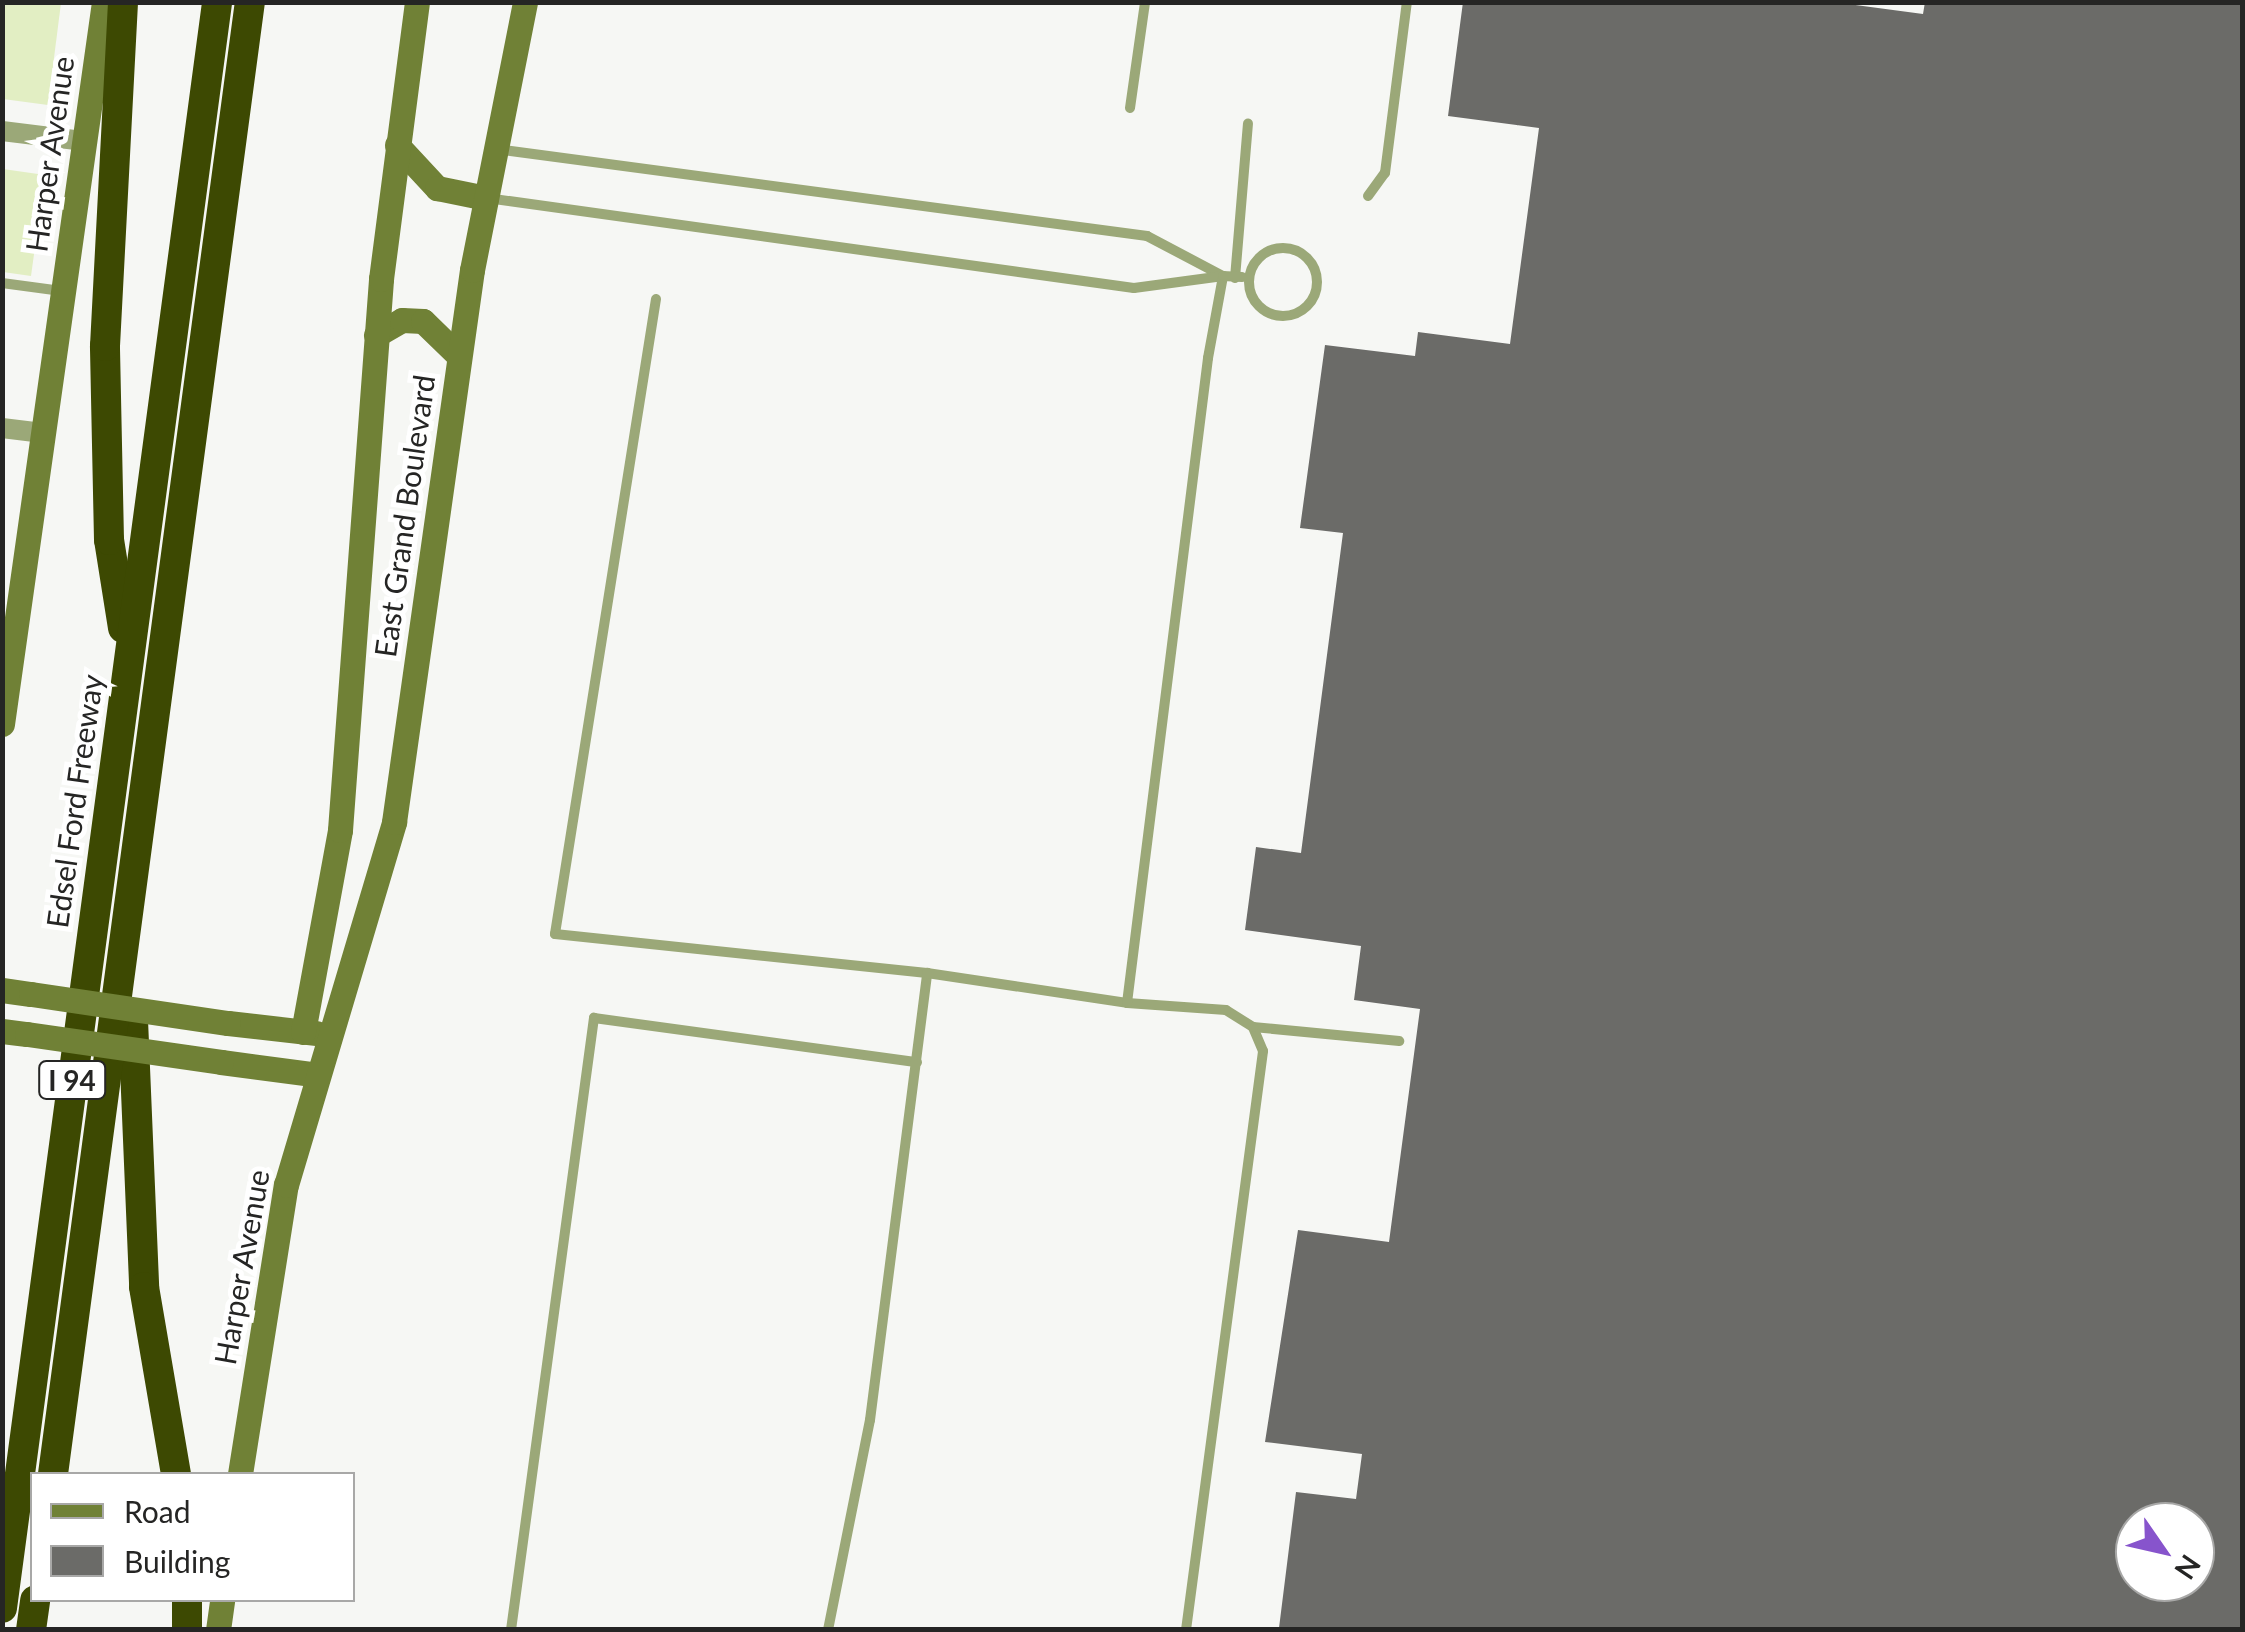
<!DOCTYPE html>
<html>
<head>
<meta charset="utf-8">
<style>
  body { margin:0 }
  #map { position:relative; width:2245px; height:1632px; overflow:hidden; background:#f6f7f4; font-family:Lato,sans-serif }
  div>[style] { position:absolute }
  .green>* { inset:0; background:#e2eec3 }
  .building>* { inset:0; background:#6b6b68 }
  .lane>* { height:10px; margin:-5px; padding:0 5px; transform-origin:5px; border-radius:5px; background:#9ba878 }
  .lane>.ring { margin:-5px; padding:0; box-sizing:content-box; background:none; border:10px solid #9ba878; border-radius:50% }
  .street>* { height:20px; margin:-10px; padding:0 10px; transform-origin:10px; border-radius:10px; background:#9ba878 }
  .secondary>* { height:25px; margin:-12.5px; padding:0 12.5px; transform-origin:12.5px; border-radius:12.5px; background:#708136 }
  .highway>* { height:30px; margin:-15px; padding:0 15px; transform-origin:15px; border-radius:15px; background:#3d4902 }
  .secondary-bridge>* { height:25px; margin:-12.5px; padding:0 12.5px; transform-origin:12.5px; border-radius:12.5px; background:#708136 }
  span { translate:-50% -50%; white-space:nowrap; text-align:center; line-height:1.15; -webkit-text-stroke:10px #fff; paint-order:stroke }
  .shield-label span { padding:2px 8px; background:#fff; border:2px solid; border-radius:8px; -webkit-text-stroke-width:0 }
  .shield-label { font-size:28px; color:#252524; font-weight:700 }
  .street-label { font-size:30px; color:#252524 }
  .frame { position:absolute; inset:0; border:5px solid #252524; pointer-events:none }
  .legend { position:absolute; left:30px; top:1472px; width:325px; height:130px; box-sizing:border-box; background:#fff; border:2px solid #a8a8a7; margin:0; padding:12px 18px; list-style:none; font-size:30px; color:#252524 }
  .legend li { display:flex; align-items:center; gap:20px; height:50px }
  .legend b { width:50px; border:2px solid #a8a8a7 }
  .north { position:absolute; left:2115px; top:1502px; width:100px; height:100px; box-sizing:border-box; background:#fff; border:2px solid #a8a8a7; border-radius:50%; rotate:124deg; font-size:28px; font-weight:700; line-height:40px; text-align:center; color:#252524 }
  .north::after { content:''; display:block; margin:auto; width:35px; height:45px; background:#8754cc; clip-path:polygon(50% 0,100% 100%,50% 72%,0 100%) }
</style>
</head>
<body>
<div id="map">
  <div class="green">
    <i style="clip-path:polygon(3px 2px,61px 3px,48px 105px,3px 99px)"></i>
    <i style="clip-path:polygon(3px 169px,45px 175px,31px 276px,3px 272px)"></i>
  </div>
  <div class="building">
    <i style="clip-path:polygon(evenodd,1463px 2px,1833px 2px,1923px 14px,1925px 2px,2242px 2px,2242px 1630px,1279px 1628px,1296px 1492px,1356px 1499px,1362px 1454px,1265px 1442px,1298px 1230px,1389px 1242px,1420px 1009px,1354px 1000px,1361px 946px,1245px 930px,1256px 847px,1301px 853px,1343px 533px,1300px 528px,1325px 345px,1415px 356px,1418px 332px,1510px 344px,1539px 128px,1448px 116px,1463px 2px,2135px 1522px,2195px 1522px,2195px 1582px,2135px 1582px,2135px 1522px)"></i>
  </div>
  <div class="lane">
    <i style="left:1130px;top:108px;width:107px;rotate:-81.9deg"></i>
    <i style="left:496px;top:149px;width:657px;rotate:7.61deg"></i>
    <i style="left:1147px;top:236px;width:86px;rotate:27.8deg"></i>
    <i style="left:1368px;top:196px;width:29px;rotate:-54deg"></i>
    <i style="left:1385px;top:173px;width:172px;rotate:-82.7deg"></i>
    <i style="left:487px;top:198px;width:653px;rotate:7.92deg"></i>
    <i style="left:1134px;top:288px;width:90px;rotate:-7.7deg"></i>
    <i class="ring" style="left:1249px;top:248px;width:58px;height:58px"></i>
    <i style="left:1235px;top:278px;width:155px;rotate:-85.2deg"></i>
    <i style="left:2px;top:283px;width:60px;rotate:7.7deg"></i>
    <i style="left:656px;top:299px;width:643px;rotate:99.04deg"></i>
    <i style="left:555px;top:934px;width:374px;rotate:6deg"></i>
    <i style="left:1253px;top:1027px;width:147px;rotate:5.5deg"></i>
    <i style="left:511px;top:1630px;width:618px;rotate:-82.28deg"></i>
    <i style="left:594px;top:1018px;width:326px;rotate:7.8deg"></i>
    <i style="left:828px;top:1630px;width:214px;rotate:-78.7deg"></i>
    <i style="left:870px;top:1420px;width:451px;rotate:-82.7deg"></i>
    <i style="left:927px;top:973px;width:202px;rotate:8.5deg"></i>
    <i style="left:1186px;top:1630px;width:584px;rotate:-82.42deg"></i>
    <i style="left:1263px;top:1051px;width:26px;rotate:-113deg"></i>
    <i style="left:1253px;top:1027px;width:32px;rotate:-148deg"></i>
    <i style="left:1226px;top:1010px;width:99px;rotate:-176deg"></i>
    <i style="left:1127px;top:1003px;width:650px;rotate:-82.84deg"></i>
    <i style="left:1208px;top:358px;width:83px;rotate:-79.6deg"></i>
    <i style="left:1223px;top:276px;width:19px;rotate:3deg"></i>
  </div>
  <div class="street">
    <i style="left:2px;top:131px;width:83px;rotate:7deg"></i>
    <i style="left:2px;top:428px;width:39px;rotate:7deg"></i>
  </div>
  <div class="secondary">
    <i style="left:397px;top:145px;width:59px;rotate:47.1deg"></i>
    <i style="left:437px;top:188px;width:50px;rotate:11.5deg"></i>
    <i style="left:376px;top:335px;width:30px;rotate:-30deg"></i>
    <i style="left:402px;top:320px;width:21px;rotate:3deg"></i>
    <i style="left:423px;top:321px;width:50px;rotate:44.2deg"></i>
    <i style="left:2px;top:724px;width:729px;rotate:-81.96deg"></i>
    <i style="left:2px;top:990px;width:29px;rotate:8deg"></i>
    <i style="left:228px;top:1023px;width:89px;rotate:6.5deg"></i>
    <i style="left:2px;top:1031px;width:25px;rotate:7deg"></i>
    <i style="left:303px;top:1032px;width:205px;rotate:-79.6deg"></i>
    <i style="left:340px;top:830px;width:553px;rotate:-85.74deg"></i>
    <i style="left:381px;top:279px;width:279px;rotate:-82.6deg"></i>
    <i style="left:221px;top:1062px;width:98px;rotate:7.6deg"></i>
    <i style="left:240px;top:1474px;width:293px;rotate:-81deg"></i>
    <i style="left:286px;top:1185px;width:379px;rotate:-73.4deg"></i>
    <i style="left:394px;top:822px;width:557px;rotate:-81.96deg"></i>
    <i style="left:472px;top:270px;width:273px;rotate:-78.8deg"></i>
    <i style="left:218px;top:1630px;width:30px;rotate:-82deg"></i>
  </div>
  <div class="highway">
    <i style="left:123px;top:628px;width:89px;rotate:-99deg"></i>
    <i style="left:109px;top:540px;width:194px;rotate:-91.2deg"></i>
    <i style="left:105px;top:346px;width:344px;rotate:-87deg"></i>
    <i style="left:133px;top:1020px;width:267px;rotate:87.6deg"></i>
    <i style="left:144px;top:1287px;width:190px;rotate:80.3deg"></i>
    <i style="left:53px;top:1474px;width:1485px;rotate:-82.38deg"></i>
    <i style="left:187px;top:1600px;width:30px;rotate:90deg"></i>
    <i style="left:2px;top:1608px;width:1620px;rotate:-82.37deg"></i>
    <i style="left:31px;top:1630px;width:30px;rotate:-82deg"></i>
  </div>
  <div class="secondary-bridge">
    <i style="left:31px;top:994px;width:199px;rotate:8.4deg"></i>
    <i style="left:27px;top:1034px;width:196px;rotate:8.2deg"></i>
  </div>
  <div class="shield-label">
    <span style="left:72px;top:1080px">I 94</span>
  </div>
  <div class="street-label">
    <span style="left:49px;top:154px;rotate:-82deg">Harper Avenue</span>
    <span style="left:404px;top:516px;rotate:-82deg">East Grand Boulevard</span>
    <span style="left:74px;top:801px;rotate:-82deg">Edsel Ford Freeway</span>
    <span style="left:241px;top:1267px;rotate:-80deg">Harper Avenue</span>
  </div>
  <div class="frame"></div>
  <ul class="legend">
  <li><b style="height:12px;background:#708136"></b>Road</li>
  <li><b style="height:28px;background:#6b6b68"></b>Building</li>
  </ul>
  <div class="north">N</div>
</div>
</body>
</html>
